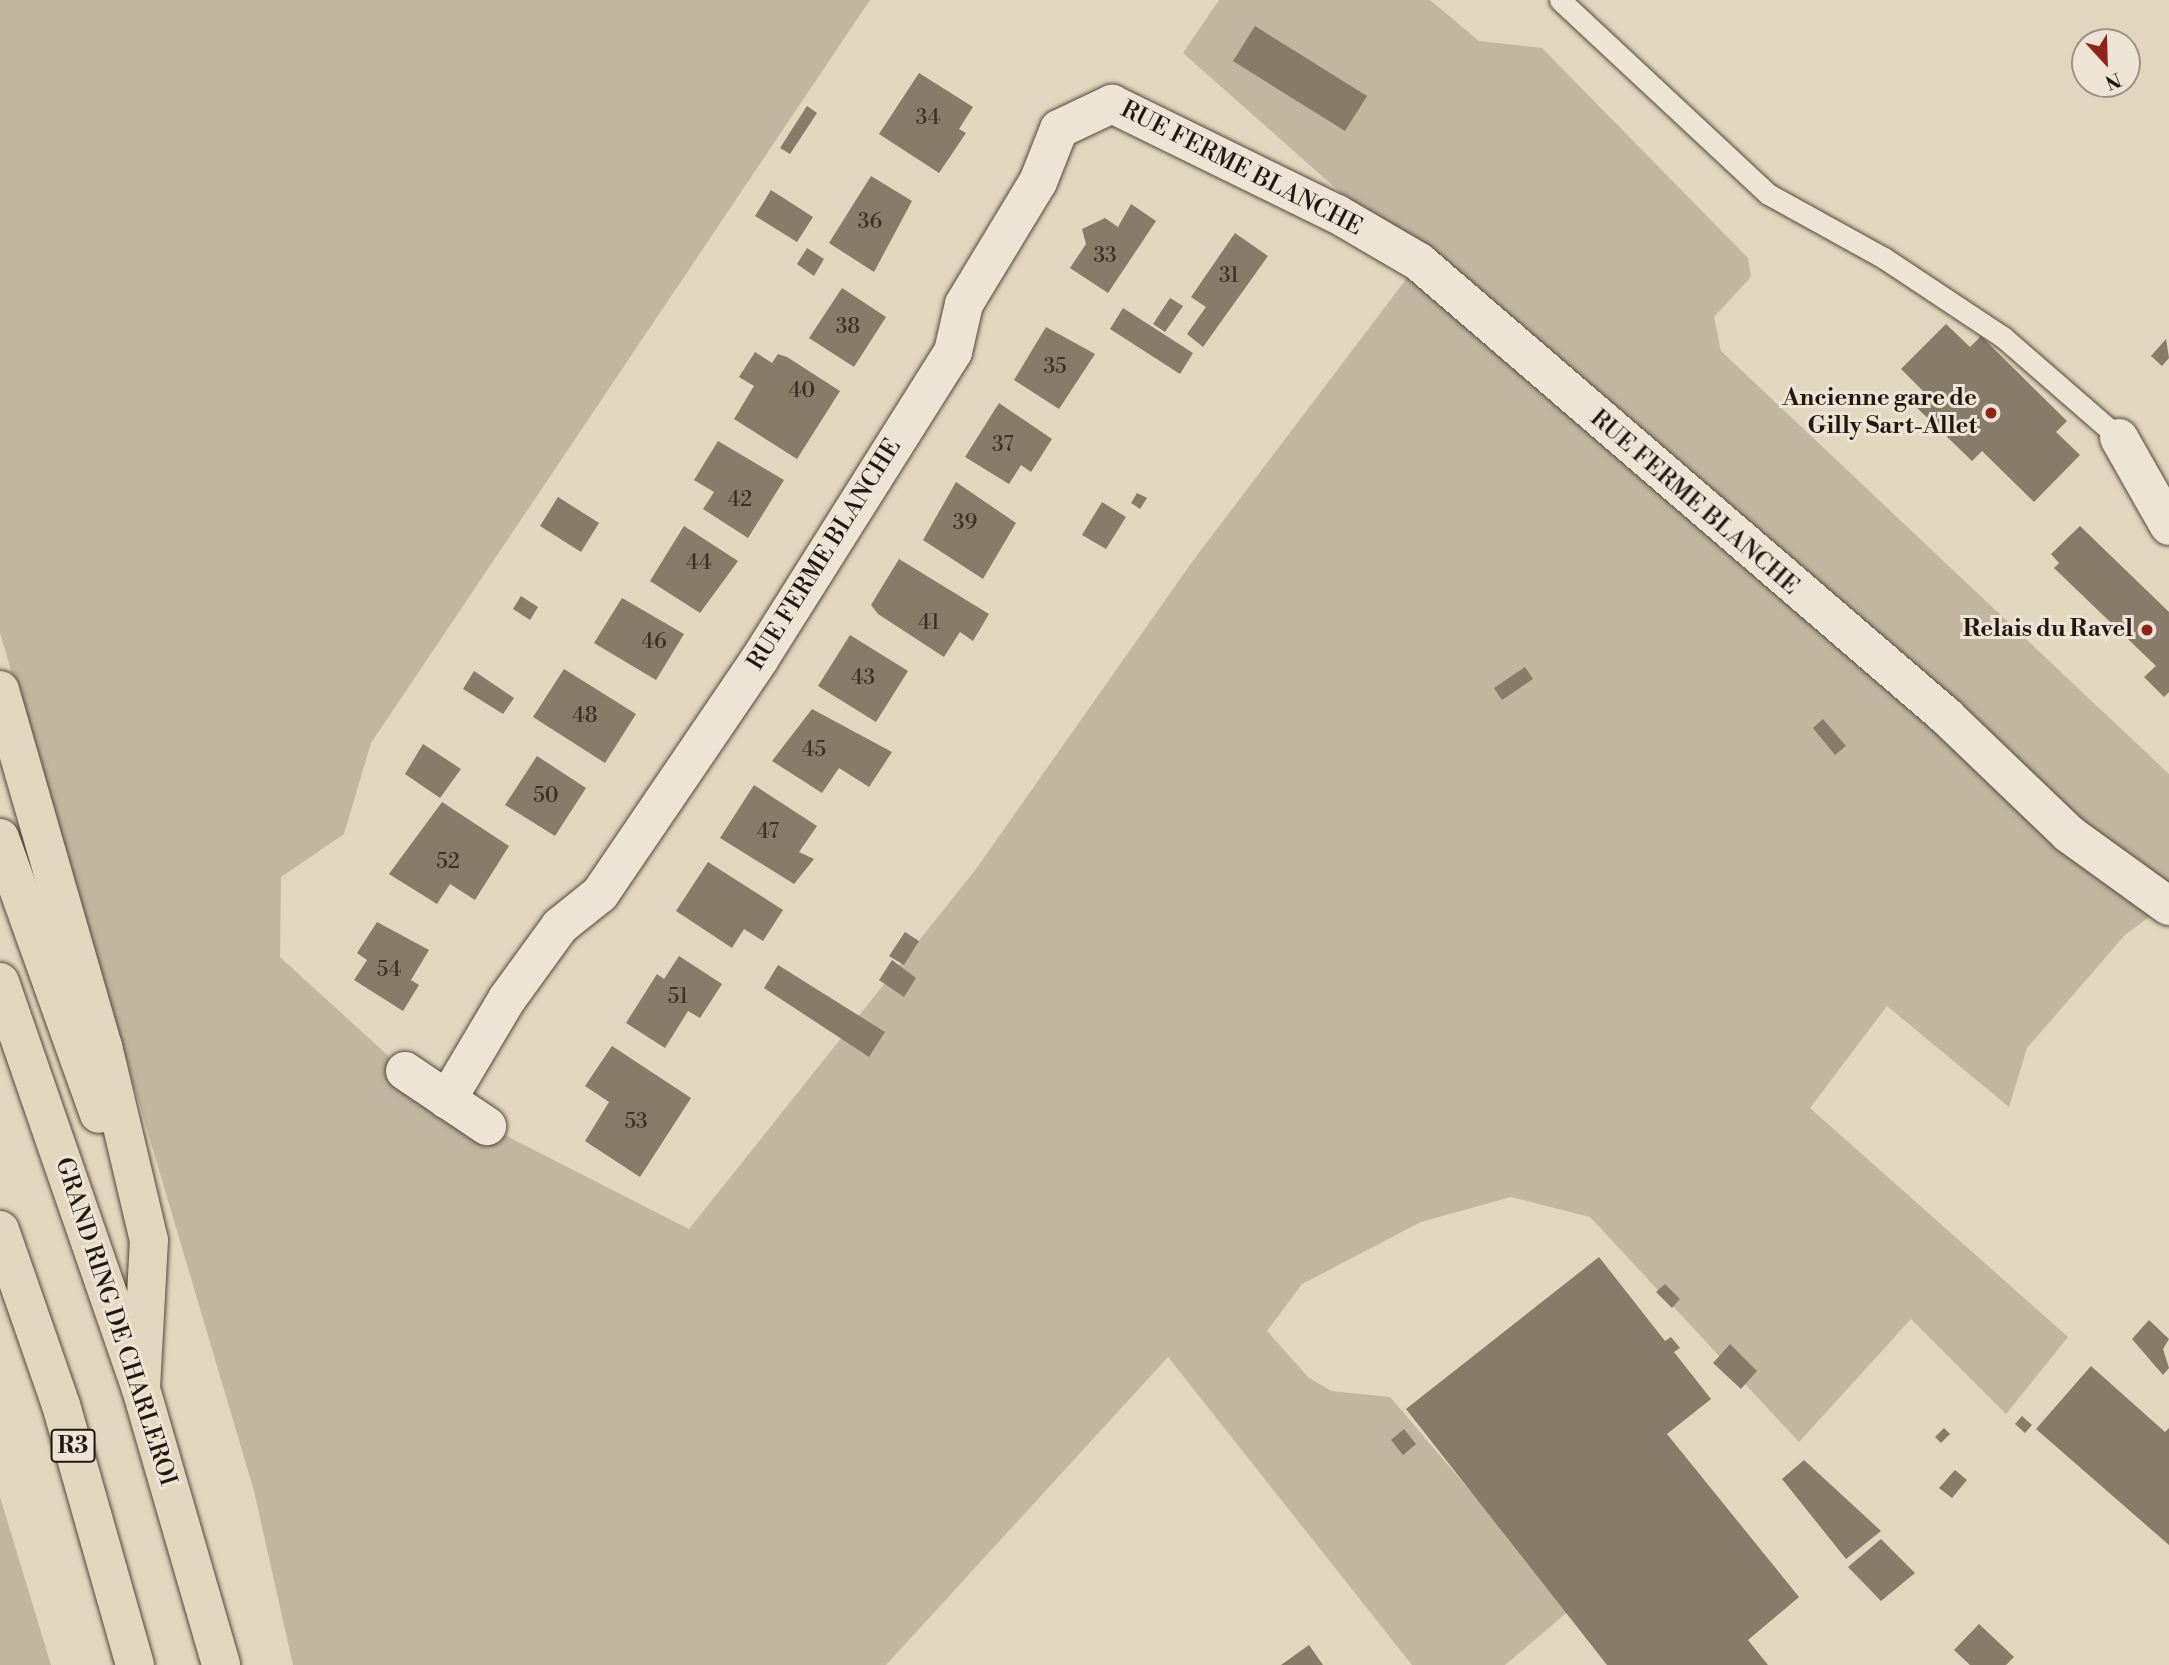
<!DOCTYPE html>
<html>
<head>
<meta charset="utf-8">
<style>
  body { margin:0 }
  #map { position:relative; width:2169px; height:1665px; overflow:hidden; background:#e3d6be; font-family:"Libre Bodoni",serif }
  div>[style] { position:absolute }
  .green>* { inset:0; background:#c2b6a0 }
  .building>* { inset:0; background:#877b6a }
  .roads { filter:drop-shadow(0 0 2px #53483c) drop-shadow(0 0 2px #53483c) }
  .lane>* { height:21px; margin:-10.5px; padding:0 10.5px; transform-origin:10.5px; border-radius:10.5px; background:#ede4d5 }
  .street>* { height:38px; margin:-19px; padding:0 19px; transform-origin:19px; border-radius:19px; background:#ede4d5 }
  .highway>* { height:38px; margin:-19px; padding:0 19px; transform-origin:19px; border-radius:19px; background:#e3d6be }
  .dots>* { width:19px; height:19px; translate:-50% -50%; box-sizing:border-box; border:4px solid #ede4d5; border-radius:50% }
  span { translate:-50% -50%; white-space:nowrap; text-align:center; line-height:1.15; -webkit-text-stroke:6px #ede4d5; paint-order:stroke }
  .number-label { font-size:21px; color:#3c3126 }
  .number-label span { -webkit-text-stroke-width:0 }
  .shield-label span { padding:2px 5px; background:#ede4d5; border:2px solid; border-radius:5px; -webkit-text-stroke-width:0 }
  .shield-label { font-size:23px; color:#231810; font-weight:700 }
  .street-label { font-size:24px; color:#231810 }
  .poi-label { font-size:24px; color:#231810; font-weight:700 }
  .right { translate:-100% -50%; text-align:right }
  .north { position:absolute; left:2071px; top:28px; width:70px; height:70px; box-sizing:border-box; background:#ede4d5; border:2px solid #9c9286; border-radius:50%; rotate:158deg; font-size:19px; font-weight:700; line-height:28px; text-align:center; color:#231810 }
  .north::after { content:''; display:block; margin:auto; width:24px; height:32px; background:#8f2418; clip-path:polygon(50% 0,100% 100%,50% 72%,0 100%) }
</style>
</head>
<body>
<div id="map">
  <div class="green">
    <i style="clip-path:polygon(0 0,870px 0,371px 743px,344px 834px,281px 877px,280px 957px,405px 1071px,487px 1126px,689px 1229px,976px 869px,1192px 562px,1419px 262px,1183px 53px,1219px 0,1430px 0,1479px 41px,1542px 48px,1748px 258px,1751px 277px,1714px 317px,1721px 351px,2169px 774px,2169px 917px,2158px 910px,2125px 935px,2027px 1048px,2009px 1107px,1887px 1006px,1810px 1108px,2068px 1337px,2006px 1414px,1911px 1319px,1799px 1442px,1590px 1217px,1511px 1197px,1421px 1222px,1302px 1284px,1267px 1331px,1308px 1377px,1331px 1391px,1390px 1397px,1571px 1609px,1505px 1665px,1412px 1665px,1168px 1357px,886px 1665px,293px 1665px,254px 1491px,0 633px)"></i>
    <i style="clip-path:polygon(0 1497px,51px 1665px,0 1665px)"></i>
  </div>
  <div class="building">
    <i style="clip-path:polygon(1255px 26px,1367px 96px,1345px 131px,1233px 61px)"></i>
    <i style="clip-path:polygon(919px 73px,973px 107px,959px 129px,966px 133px,939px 173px,879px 134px)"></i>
    <i style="clip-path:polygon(807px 106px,817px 113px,790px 154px,780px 148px)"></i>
    <i style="clip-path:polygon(871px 176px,912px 201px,874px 272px,829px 243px)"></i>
    <i style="clip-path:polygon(771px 190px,813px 217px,797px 242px,755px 216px)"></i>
    <i style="clip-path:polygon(1131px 204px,1156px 221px,1108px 293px,1070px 268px,1086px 244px,1082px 229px,1105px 218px,1118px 227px)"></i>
    <i style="clip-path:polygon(1235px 233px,1268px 256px,1203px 347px,1187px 334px,1206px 307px,1191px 297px)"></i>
    <i style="clip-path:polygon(807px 248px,824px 259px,814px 276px,797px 264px)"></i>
    <i style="clip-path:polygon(842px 288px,886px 317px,854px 367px,809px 338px)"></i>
    <i style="clip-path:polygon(1170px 298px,1183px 306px,1165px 332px,1153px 324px)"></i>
    <i style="clip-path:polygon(1123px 308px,1193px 353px,1180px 374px,1110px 329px)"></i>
    <i style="clip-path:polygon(1946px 324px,1970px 347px,1981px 336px,2067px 421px,2056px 432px,2080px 455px,2034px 502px,1982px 451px,1972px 461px,1914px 405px,1925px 393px,1901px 369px)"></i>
    <i style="clip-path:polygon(1046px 327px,1095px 354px,1059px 409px,1014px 380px)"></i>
    <i style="clip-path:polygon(2166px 339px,2169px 358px,2162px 366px,2151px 356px)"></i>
    <i style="clip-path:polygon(755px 352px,772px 363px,778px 354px,787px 357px,840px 391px,797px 459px,734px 419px,754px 386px,739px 377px)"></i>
    <i style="clip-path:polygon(999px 403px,1052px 439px,1031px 472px,1021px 465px,1009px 484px,965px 457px)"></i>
    <i style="clip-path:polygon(718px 441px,784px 480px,748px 538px,703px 509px,714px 492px,694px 480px)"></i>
    <i style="clip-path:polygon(956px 482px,1016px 523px,983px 579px,923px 540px)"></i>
    <i style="clip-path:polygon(1137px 493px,1147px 498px,1140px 509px,1131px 503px)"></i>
    <i style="clip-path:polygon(558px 497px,599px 523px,581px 552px,540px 526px)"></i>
    <i style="clip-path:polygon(1102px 502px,1126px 517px,1106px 549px,1082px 535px)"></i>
    <i style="clip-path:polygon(684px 526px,738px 561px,700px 613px,650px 581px)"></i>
    <i style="clip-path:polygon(2080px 526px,2169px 612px,2169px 692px,2164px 697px,2144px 677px,2156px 666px,2054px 568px,2059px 563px,2051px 554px)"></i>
    <i style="clip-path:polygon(899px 559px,989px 614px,973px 641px,960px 632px,944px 657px,878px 614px,871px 605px)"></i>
    <i style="clip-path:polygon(521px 596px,538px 607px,530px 620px,513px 609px)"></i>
    <i style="clip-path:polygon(622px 598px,684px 634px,656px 680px,594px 643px)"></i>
    <i style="clip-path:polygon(850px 635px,908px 671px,876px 722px,818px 686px)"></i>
    <i style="clip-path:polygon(1525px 667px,1533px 679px,1502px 700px,1494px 688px)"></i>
    <i style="clip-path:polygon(564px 669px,636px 714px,605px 763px,533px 717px)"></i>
    <i style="clip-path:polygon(474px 671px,514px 698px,503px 714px,463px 689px)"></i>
    <i style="clip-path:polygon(812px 709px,892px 752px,869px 787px,839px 768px,822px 793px,772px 761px)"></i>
    <i style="clip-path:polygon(1823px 719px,1846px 746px,1835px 755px,1813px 728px)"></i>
    <i style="clip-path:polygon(423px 744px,461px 769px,440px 798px,405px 774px)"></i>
    <i style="clip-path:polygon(537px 756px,586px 788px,555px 836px,505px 805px)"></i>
    <i style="clip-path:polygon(754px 785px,817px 826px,799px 852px,814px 859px,794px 884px,720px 838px)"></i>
    <i style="clip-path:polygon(442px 802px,509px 846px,475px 900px,450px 884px,437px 904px,389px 874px)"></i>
    <i style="clip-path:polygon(708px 862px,783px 910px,763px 941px,744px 929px,732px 948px,676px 911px)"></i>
    <i style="clip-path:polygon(377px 922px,429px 950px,411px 980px,419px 985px,403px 1011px,354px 980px,367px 960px,357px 953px)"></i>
    <i style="clip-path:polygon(905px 932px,919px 941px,904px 965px,889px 956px)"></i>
    <i style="clip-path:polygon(679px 956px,722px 984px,700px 1018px,688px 1011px,665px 1048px,626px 1023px,657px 974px,664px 979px)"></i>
    <i style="clip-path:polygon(892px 960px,916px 978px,904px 997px,879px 980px)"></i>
    <i style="clip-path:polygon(778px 965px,885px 1032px,869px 1057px,764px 988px)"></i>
    <i style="clip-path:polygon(612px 1046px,691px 1098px,640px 1177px,585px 1141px,609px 1102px,585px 1086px)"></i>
    <i style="clip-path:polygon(1599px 1257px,1665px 1341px,1671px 1337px,1680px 1348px,1674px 1352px,1711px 1399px,1667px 1434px,1799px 1597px,1748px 1640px,1768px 1665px,1607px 1665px,1406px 1409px)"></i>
    <i style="clip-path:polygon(1665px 1284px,1680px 1299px,1672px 1308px,1656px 1292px)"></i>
    <i style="clip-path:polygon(2149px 1320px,2169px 1339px,2163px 1349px,2169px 1368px,2163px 1375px,2132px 1339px)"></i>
    <i style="clip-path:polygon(1730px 1344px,1757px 1371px,1741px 1389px,1713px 1363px)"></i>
    <i style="clip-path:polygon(2091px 1366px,2165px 1432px,2169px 1428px,2169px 1545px,2036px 1429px)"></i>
    <i style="clip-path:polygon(2022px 1416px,2032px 1425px,2025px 1433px,2015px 1424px)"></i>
    <i style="clip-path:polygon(1944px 1428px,1950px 1434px,1941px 1443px,1935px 1437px)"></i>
    <i style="clip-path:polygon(1404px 1429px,1416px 1444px,1403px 1455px,1391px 1440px)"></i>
    <i style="clip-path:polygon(1804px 1460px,1881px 1531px,1846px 1559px,1782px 1479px)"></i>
    <i style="clip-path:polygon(1955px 1470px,1967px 1480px,1952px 1498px,1939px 1488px)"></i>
    <i style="clip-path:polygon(1881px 1539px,1915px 1573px,1881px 1601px,1848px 1567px)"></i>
    <i style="clip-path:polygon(1979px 1624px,2014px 1657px,2006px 1665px,1970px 1665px,1954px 1650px)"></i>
    <i style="clip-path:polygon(1309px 1645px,1323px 1665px,1281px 1665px)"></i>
  </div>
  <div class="roads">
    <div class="lane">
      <i style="left:1560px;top:0;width:284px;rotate:43deg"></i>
      <i style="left:1768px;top:194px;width:132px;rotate:28.9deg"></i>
      <i style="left:1884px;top:258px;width:143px;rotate:33.6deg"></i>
      <i style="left:2003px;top:337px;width:154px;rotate:41deg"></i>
    </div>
    <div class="street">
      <i style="left:2119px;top:438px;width:101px;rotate:60.4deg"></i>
      <i style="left:405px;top:1071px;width:99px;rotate:33.9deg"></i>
      <i style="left:447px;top:1100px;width:117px;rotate:-59.3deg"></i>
      <i style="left:507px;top:999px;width:90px;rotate:-54deg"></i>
      <i style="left:560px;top:926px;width:51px;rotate:-38.7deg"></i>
      <i style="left:600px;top:894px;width:283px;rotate:-55.8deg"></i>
      <i style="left:759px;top:660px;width:364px;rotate:-57.8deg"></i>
      <i style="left:953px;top:352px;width:49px;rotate:-77.1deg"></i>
      <i style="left:964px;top:304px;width:143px;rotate:-58.8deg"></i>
      <i style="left:1038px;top:182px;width:57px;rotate:-68.4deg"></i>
      <i style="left:1059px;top:129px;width:59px;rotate:-25.3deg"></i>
      <i style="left:1112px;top:104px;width:250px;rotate:26.1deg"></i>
      <i style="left:1337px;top:214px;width:95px;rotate:30.3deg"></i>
      <i style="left:1419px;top:262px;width:696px;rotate:40.74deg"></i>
      <i style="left:1946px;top:716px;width:170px;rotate:43.8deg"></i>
      <i style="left:2069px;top:834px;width:123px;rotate:35.8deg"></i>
    </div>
    <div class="highway">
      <i style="left:0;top:690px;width:371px;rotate:73.9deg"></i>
      <i style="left:103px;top:1046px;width:199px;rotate:76.7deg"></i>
      <i style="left:149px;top:1240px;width:149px;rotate:93.1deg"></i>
      <i style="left:0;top:838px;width:293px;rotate:70.3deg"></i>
      <i style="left:0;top:982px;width:431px;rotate:70.9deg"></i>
      <i style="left:141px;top:1389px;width:287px;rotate:73.8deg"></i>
      <i style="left:0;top:1230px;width:185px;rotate:70.8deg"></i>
      <i style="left:61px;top:1405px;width:270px;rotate:74.1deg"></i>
    </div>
  </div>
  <div class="dots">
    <i style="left:1991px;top:413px;background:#8f2418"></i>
    <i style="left:2147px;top:630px;background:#8f2418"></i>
  </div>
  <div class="number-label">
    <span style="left:928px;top:118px">34</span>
    <span style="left:870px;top:222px">36</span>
    <span style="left:1105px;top:256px">33</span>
    <span style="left:1229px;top:276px">31</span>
    <span style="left:848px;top:327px">38</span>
    <span style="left:1055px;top:367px">35</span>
    <span style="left:802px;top:391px">40</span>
    <span style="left:1003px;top:445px">37</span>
    <span style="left:740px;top:500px">42</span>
    <span style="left:965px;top:523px">39</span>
    <span style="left:699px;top:563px">44</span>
    <span style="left:929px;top:623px">41</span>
    <span style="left:654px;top:642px">46</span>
    <span style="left:863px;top:678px">43</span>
    <span style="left:585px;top:716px">48</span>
    <span style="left:814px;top:750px">45</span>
    <span style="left:546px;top:796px">50</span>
    <span style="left:768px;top:832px">47</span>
    <span style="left:448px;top:862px">52</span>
    <span style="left:389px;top:970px">54</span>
    <span style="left:678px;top:997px">51</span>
    <span style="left:636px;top:1122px">53</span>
  </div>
  <div class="shield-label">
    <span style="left:73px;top:1446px">R3</span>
  </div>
  <div class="street-label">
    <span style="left:1241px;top:169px;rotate:27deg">RUE FERME BLANCHE</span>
    <span style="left:1694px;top:503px;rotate:41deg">RUE FERME BLANCHE</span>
    <span style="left:825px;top:555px;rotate:-58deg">RUE FERME BLANCHE</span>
    <span style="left:115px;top:1322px;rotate:72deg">GRAND RING DE CHARLEROI</span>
  </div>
  <div class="poi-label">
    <span class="right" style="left:1977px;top:413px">Ancienne gare de<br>Gilly Sart-Allet</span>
    <span class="right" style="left:2133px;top:630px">Relais du Ravel</span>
  </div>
  <div class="north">N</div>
</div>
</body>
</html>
